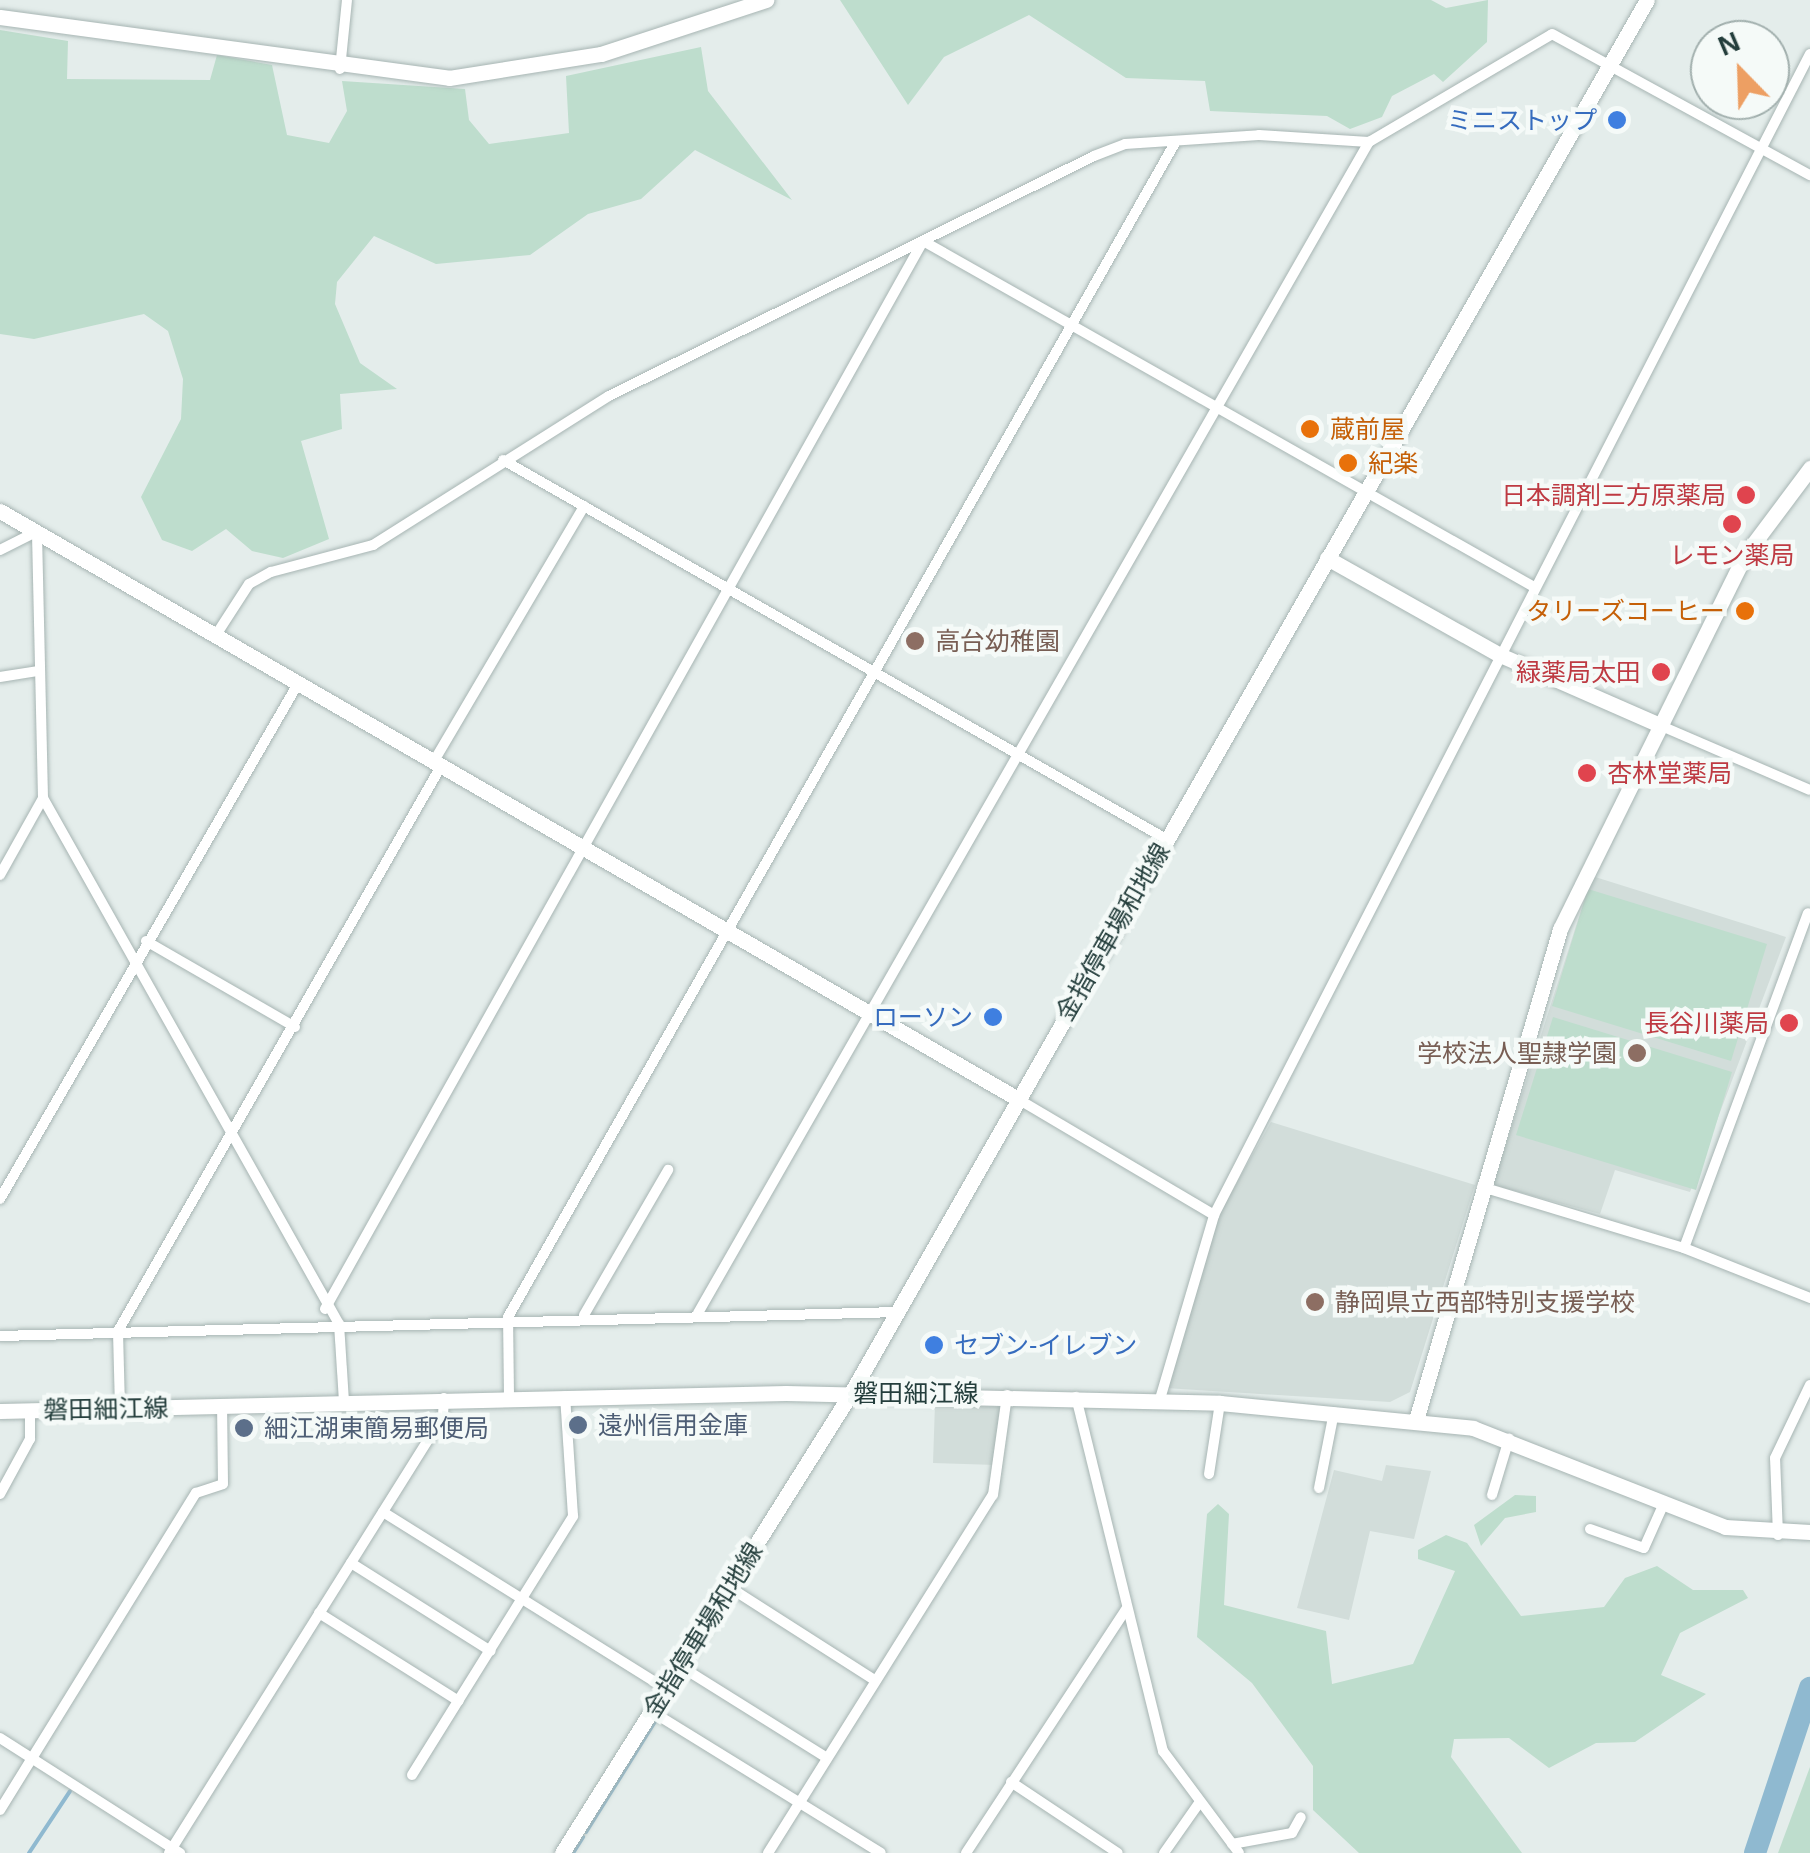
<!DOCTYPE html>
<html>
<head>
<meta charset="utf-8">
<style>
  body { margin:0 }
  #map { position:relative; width:1810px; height:1853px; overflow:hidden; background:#e4edeb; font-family:Helvetica,"Noto Sans JP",sans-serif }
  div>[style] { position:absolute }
  .built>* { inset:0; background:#d2ddda }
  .green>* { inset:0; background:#beddcd }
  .stream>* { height:4px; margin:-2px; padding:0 2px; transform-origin:2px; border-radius:2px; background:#8fb9d0 }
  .river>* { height:22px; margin:-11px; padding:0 11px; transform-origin:11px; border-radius:11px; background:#8fb9d0 }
  .roads { filter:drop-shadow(0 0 2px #a7b5b3) drop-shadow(0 0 2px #a7b5b3) }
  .street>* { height:10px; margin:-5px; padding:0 5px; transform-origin:5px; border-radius:5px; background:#fff }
  .secondary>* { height:15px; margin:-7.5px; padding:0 7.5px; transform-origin:7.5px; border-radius:7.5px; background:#fff }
  .dots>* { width:28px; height:28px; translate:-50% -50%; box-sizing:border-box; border:5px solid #f5faf8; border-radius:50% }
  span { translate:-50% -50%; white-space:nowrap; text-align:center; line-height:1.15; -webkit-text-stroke:9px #f5faf8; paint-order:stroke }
  .shop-label { font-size:25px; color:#366cbe }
  .right { translate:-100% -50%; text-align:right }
  .left { translate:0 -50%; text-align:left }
  .food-label { font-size:25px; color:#c56008 }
  .health-label { font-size:25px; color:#be3a42 }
  .education-label { font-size:25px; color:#785e54 }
  .street-label { font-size:25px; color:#243e3c }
  .service-label { font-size:25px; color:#4e5e75 }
  .north { position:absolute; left:1690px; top:20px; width:100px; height:100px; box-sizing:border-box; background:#f5faf8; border:2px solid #a1afad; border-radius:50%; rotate:337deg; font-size:28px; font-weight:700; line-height:40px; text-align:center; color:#243e3c }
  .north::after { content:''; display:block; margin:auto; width:35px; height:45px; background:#ed9f63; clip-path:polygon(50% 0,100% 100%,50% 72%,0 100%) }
</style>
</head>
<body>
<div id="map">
  <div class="built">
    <i style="clip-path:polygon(1592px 876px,1786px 937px,1690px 1192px,1615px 1170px,1600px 1214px,1493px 1185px)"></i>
    <i style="clip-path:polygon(1271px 1122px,1475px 1185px,1410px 1392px,1390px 1402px,1165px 1388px,1218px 1216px)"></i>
    <i style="clip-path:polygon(935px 1404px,1002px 1407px,996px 1465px,933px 1463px)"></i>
    <i style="clip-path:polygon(1386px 1465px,1431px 1471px,1414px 1539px,1370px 1531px,1349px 1620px,1297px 1608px,1334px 1470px,1382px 1481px)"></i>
  </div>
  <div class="green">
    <i style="clip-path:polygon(840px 0,1431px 0,1446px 8px,1488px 0,1487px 42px,1443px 82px,1434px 74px,1392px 96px,1382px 117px,1350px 129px,1327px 116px,1210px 111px,1205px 81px,1126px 78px,1029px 15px,944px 57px,908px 105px)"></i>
    <i style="clip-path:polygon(0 30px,68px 41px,67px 79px,210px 80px,217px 55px,272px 65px,287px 135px,329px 143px,347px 111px,342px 81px,465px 89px,469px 120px,489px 144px,569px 133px,566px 76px,701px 47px,708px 91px,792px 200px,695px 150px,641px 199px,588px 214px,530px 255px,436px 264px,374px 236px,337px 282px,335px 304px,360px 363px,397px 389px,340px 394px,342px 429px,301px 441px,329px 539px,283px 558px,252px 551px,226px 529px,192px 551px,162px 540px,141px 497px,181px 419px,183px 379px,168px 331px,144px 314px,34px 339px,0 334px)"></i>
    <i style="clip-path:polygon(1588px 889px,1767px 944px,1731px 1061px,1552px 1006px)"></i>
    <i style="clip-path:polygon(1553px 1017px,1732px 1072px,1696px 1190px,1516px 1135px)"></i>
    <i style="clip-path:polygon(1515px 1495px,1536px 1496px,1536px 1512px,1505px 1518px,1481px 1546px,1474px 1525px)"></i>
    <i style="clip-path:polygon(1218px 1504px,1229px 1514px,1224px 1605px,1326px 1631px,1332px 1684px,1413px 1664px,1455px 1571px,1418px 1559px,1418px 1550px,1446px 1535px,1467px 1543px,1521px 1616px,1604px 1607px,1625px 1578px,1657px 1566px,1693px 1590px,1743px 1590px,1748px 1598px,1680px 1633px,1661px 1675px,1706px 1694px,1635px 1742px,1596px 1743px,1549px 1768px,1509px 1738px,1454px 1739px,1451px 1757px,1522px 1853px,1359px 1853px,1313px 1810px,1313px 1766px,1252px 1683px,1197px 1637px,1207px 1514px)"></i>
    <i style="clip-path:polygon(1810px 1767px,1810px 1853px,1778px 1853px)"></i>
  </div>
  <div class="stream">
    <i style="left:714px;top:1629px;width:29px;rotate:-59deg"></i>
    <i style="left:672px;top:1695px;width:25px;rotate:-58deg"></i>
    <i style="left:586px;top:1832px;width:132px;rotate:-58deg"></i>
    <i style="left:29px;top:1853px;width:74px;rotate:-56.5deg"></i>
    <i style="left:573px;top:1853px;width:19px;rotate:-58deg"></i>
  </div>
  <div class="river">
    <i style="left:1755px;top:1853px;width:174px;rotate:-71.6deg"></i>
  </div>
  <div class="roads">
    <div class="street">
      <i style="left:340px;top:69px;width:69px;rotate:-84.2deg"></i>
      <i style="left:503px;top:460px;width:764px;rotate:29.75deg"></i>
      <i style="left:0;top:550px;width:40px;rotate:-26.6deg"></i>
      <i style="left:216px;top:635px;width:61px;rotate:-57.1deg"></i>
      <i style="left:249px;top:584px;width:25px;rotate:-29deg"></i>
      <i style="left:271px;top:572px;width:106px;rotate:-14.8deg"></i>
      <i style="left:373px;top:545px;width:279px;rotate:-32.3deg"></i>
      <i style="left:609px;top:396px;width:541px;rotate:-26.33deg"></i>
      <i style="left:1094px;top:156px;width:33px;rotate:-21deg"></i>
      <i style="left:1125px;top:144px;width:134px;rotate:-3.8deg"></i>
      <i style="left:1259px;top:135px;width:110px;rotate:3.6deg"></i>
      <i style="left:0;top:677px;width:36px;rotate:-9deg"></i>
      <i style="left:1659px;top:725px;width:164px;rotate:23.3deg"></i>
      <i style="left:434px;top:761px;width:296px;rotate:-59.5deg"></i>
      <i style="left:43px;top:798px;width:604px;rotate:60.63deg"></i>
      <i style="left:339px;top:1324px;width:77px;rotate:86.3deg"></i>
      <i style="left:0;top:875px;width:88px;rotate:-60.8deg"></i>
      <i style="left:43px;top:798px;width:267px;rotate:-91.3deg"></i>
      <i style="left:146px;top:941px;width:172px;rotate:30deg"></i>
      <i style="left:1018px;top:1099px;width:228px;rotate:30.6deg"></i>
      <i style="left:1482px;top:1187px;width:211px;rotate:16.8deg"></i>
      <i style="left:1684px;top:1248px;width:357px;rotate:-69.7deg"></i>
      <i style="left:0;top:1199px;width:597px;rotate:-59.96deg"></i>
      <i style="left:1684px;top:1248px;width:136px;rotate:21.6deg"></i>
      <i style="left:325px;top:1309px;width:1224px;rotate:-60.75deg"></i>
      <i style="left:923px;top:241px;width:702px;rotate:29.52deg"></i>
      <i style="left:698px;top:1313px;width:1350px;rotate:-60.19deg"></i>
      <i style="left:1369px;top:142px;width:212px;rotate:-30.5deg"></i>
      <i style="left:1552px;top:34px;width:294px;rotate:28.7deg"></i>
      <i style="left:584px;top:1315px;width:168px;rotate:-59.9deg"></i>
      <i style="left:0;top:1336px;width:896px;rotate:-1.53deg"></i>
      <i style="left:509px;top:1396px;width:79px;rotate:-90.7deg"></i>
      <i style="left:508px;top:1317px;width:1352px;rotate:-60.4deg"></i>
      <i style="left:1076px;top:1397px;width:365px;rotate:76.2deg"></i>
      <i style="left:1163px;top:1751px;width:127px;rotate:53.3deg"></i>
      <i style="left:1160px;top:1399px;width:192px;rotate:-73.6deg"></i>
      <i style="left:1214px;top:1215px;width:1305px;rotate:-62.83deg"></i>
      <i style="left:120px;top:1408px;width:77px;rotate:-91.5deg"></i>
      <i style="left:118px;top:1331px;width:651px;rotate:-60.24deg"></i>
      <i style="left:1209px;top:1474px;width:72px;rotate:-81.2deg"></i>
      <i style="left:1319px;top:1488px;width:77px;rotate:-78.8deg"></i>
      <i style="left:0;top:1494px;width:63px;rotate:-61.4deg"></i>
      <i style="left:30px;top:1439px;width:28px;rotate:-90deg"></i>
      <i style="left:1492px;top:1495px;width:59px;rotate:-73.1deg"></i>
      <i style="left:383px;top:1512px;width:334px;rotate:32deg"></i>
      <i style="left:1590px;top:1529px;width:57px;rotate:19.4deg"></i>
      <i style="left:1644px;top:1548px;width:49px;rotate:-66deg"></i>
      <i style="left:1778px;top:1535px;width:77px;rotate:-92.2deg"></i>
      <i style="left:1775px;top:1458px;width:81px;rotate:-64.4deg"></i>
      <i style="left:351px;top:1563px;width:165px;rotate:32.2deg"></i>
      <i style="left:729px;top:1587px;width:174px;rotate:32.6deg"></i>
      <i style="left:319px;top:1613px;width:165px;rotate:32.2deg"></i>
      <i style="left:680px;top:1666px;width:173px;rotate:32deg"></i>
      <i style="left:651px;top:1711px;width:270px;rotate:31.7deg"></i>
      <i style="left:0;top:1738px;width:214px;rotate:32.6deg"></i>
      <i style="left:412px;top:1775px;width:305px;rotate:-58.1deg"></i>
      <i style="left:573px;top:1516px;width:120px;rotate:-93.8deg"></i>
      <i style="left:1011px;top:1782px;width:128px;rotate:33.6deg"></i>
      <i style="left:0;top:1810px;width:373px;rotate:-58.3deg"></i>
      <i style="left:196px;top:1493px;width:28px;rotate:-18deg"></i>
      <i style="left:223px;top:1484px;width:78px;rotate:-90.7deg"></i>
      <i style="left:1232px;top:1844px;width:61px;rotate:-10.4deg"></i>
      <i style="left:1292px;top:1833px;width:18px;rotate:-61deg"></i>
      <i style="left:169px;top:1853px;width:516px;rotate:-57.91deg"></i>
      <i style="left:443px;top:1416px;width:18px;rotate:-87deg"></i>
      <i style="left:768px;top:1853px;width:423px;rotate:-57.9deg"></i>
      <i style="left:993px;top:1495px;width:101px;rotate:-82deg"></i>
      <i style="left:966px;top:1853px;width:293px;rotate:-56.7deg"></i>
      <i style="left:1164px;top:1853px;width:61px;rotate:-55deg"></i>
    </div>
    <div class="secondary">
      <i style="left:0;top:17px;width:453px;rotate:7.7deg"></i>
      <i style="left:449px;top:78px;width:154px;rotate:-9deg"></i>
      <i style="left:601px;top:54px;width:174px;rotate:-18.1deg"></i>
      <i style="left:0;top:511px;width:1176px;rotate:30.01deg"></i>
      <i style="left:1327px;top:558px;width:198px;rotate:29.3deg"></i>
      <i style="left:1500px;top:655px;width:171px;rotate:23.7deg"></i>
      <i style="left:0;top:1411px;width:786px;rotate:-1.31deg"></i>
      <i style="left:786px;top:1393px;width:434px;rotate:1.3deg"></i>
      <i style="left:1220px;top:1403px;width:254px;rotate:5.6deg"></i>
      <i style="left:1473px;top:1428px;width:271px;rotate:21.4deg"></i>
      <i style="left:1725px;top:1527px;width:85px;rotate:3.4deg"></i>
      <i style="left:1416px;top:1420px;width:512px;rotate:-73.65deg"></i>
      <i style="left:1560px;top:929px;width:417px;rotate:-63.7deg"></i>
      <i style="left:1745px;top:555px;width:109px;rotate:-53.2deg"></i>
      <i style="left:562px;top:1853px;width:543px;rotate:-57.86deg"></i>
      <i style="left:851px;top:1393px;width:1604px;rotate:-60.26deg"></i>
    </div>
  </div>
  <div class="dots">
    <i style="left:1617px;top:120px;background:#3f7fe0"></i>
    <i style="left:1310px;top:429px;background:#e8710a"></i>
    <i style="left:1348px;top:463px;background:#e8710a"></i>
    <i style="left:1746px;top:495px;background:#e0444e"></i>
    <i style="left:1732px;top:524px;background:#e0444e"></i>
    <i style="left:1745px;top:611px;background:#e8710a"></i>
    <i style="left:915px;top:641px;background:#8d6e63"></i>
    <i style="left:1661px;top:672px;background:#e0444e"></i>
    <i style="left:1587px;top:773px;background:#e0444e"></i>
    <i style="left:993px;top:1017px;background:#3f7fe0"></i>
    <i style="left:1789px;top:1023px;background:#e0444e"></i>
    <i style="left:1637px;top:1053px;background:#8d6e63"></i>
    <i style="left:1315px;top:1302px;background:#8d6e63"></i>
    <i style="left:934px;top:1345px;background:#3f7fe0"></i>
    <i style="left:578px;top:1425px;background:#5c6f8a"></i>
    <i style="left:244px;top:1428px;background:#5c6f8a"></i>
  </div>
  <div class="shop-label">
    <span class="right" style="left:1597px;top:120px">ミニストップ</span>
    <span class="right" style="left:973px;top:1017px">ローソン</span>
    <span class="left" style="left:954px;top:1345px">セブン-イレブン</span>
  </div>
  <div class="food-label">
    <span class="left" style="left:1330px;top:429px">蔵前屋</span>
    <span class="left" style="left:1368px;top:463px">紀楽</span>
    <span class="right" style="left:1725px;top:611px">タリーズコーヒー</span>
  </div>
  <div class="health-label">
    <span class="right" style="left:1726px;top:495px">日本調剤三方原薬局</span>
    <span style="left:1732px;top:555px">レモン薬局</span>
    <span class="right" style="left:1641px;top:672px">緑薬局太田</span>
    <span class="left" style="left:1607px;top:773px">杏林堂薬局</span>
    <span class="right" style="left:1769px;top:1023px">長谷川薬局</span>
  </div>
  <div class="education-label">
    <span class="left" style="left:935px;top:641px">高台幼稚園</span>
    <span class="right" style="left:1617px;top:1053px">学校法人聖隷学園</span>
    <span class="left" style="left:1335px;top:1302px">静岡県立西部特別支援学校</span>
  </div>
  <div class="street-label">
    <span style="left:1113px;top:932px;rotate:-60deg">金指停車場和地線</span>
    <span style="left:916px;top:1393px">磐田細江線</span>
    <span style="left:106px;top:1409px;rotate:-1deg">磐田細江線</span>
    <span style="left:703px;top:1630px;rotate:-58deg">金指停車場和地線</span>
  </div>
  <div class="service-label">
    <span class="left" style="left:598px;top:1425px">遠州信用金庫</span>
    <span class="left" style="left:264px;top:1428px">細江湖東簡易郵便局</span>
  </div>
  <div class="north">N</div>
</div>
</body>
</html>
